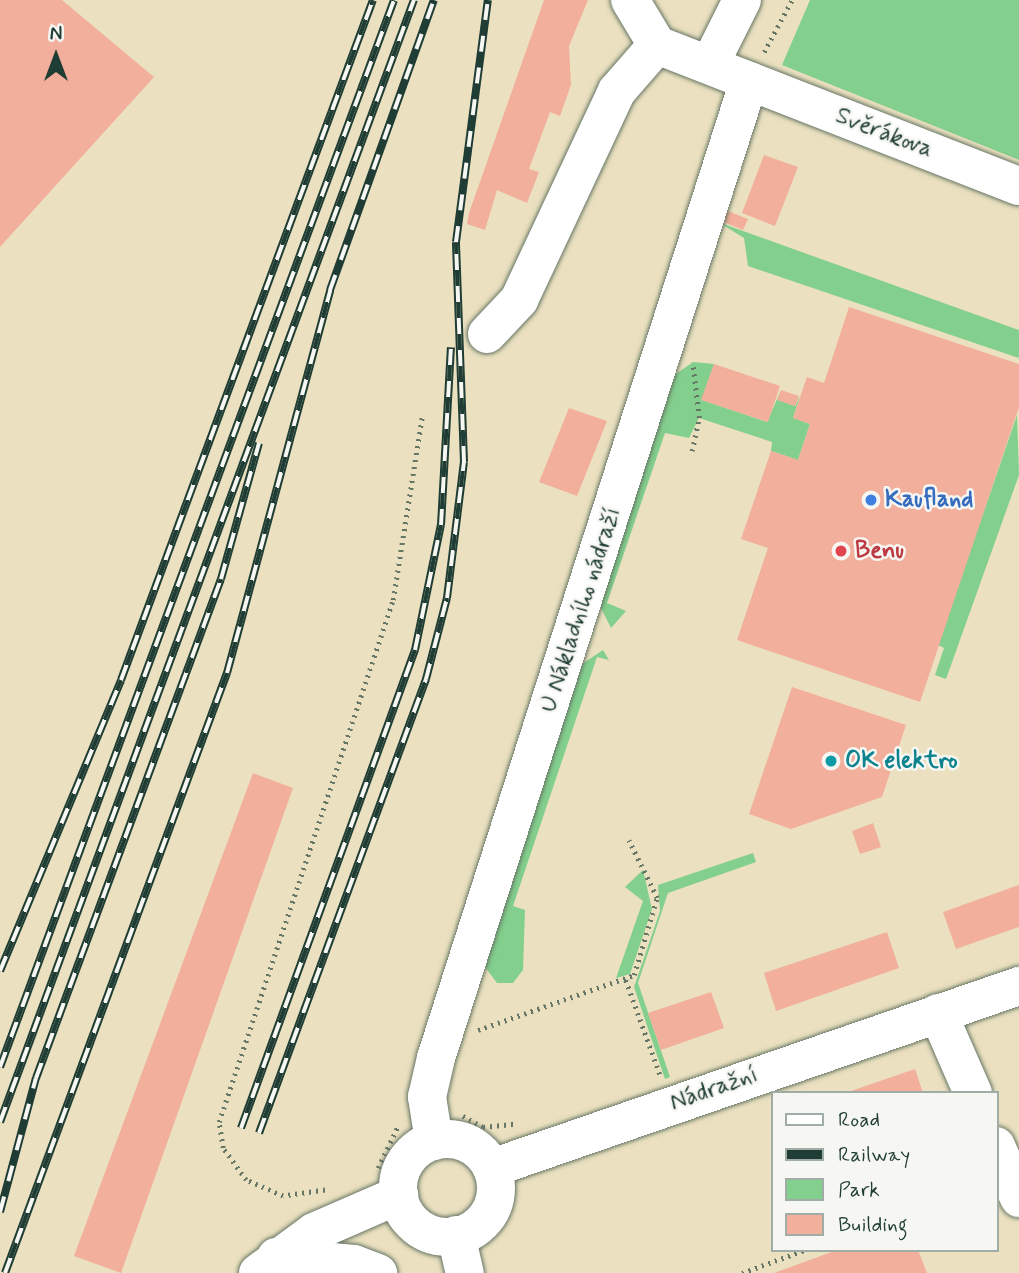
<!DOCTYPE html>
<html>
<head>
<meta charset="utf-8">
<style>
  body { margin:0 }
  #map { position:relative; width:1019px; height:1273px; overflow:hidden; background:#ebe1c0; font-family:Mynerve,sans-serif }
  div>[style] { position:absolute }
  .green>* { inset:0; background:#83cf8d }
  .building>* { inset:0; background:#f2af9c }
  .path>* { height:4.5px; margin-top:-2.25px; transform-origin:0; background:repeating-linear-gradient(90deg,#667665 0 2px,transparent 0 7px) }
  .roads { filter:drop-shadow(0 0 2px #667665) drop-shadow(0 0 2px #667665) }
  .minor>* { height:38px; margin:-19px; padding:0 19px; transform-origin:19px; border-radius:19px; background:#fff }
  .major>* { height:38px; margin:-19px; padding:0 19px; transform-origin:19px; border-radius:19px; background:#fff }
  .major>.ring { margin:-19px; padding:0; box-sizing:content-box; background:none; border:38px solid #fff; border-radius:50% }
  .rail>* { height:8px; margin-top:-4px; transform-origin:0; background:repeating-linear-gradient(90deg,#f6f6f2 0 16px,#1f3d34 0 32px); box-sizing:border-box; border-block:2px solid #1f3d34 }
  .dots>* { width:19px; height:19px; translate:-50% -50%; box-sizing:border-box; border:4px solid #f6f6f2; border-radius:50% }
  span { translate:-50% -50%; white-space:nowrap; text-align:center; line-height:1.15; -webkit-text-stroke:5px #f6f6f2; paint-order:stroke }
  .street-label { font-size:24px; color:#1f3d34 }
  .shop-label { font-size:24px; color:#366cbe; font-weight:700 }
  .left { translate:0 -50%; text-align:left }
  .health-label { font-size:24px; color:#be3a42; font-weight:700 }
  .culture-label { font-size:24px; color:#0d838f; font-weight:700 }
  .legend { position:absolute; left:771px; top:1091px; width:228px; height:161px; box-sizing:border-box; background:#f6f6f2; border:2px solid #a0aca6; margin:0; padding:9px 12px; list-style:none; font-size:21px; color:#1f3d34 }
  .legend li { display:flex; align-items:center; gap:14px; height:35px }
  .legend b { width:35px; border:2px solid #a0aca6 }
  .north { position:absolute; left:21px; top:21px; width:70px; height:70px; -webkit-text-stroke:5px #f6f6f2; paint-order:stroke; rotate:0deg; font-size:19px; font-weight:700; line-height:28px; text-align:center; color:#1f3d34 }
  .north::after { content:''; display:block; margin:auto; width:24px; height:32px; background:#1f3d34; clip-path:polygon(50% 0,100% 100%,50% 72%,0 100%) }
</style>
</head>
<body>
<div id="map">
  <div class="green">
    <i style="clip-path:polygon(810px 0,1019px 0,1019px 160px,782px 65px)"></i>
    <i style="clip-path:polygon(718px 222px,1019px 330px,1019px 358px,748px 266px,744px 238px)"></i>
    <i style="clip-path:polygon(693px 362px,714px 364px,702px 400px,767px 422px,781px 390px,778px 400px,795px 406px,800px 396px,793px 418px,810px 424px,798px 460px,771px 451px,772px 442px,699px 418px,689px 438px,665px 433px,607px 603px,626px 611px,611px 628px,600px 606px,673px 376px)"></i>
    <i style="clip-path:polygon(1017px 415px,1019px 475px,946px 679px,935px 675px,944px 648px,938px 645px)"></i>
    <i style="clip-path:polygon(603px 650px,609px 660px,597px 657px,513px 906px,525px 910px,523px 970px,513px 983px,497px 983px,485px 967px,582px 664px)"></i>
    <i style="clip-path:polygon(753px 853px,756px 862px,668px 893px,638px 983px,670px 1077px,665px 1079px,634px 987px,660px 911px,658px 885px)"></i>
    <i style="clip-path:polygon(643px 870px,652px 909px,630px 974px,616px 978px,643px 901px,625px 887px)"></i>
  </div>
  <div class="building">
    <i style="clip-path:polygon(0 0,62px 0,154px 77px,0 247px)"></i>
    <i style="clip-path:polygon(544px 0,588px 0,569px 46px,571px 85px,560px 116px,550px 112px,529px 169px,539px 172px,527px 203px,497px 190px,485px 230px,467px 224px,469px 213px)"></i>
    <i style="clip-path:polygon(764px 155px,798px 167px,775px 226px,742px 213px)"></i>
    <i style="clip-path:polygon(725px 210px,748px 219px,743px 230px,721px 221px)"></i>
    <i style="clip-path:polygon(849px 307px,1019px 364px,1019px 407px,920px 702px,737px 640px,768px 548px,741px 539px,771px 451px,798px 460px,810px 424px,793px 418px,807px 377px,824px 383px)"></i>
    <i style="clip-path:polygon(714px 364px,780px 386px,768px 422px,701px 400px)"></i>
    <i style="clip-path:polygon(781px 390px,799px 396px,795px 406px,777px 400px)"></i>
    <i style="clip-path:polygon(569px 408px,607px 421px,577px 496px,539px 482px)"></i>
    <i style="clip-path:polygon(792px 687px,906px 725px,882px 797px,791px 829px,749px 814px)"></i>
    <i style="clip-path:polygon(253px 773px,293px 788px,121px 1273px,74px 1256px)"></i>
    <i style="clip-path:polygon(873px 823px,881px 847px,860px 854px,852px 831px)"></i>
    <i style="clip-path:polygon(1019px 885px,1019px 927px,956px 949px,943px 912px)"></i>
    <i style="clip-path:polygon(887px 932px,899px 968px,776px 1011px,764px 973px)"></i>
    <i style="clip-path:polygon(711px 992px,724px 1028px,661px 1050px,648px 1013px)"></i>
    <i style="clip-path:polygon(915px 1069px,923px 1093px,848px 1093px,848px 1092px)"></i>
    <i style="clip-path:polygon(837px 1250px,918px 1250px,927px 1273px,774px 1273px)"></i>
  </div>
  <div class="path">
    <i style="left:764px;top:52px;width:59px;rotate:-61.7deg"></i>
    <i style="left:692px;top:451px;width:34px;rotate:-78deg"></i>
    <i style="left:699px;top:418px;width:52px;rotate:-96.6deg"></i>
    <i style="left:626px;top:980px;width:103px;rotate:70.2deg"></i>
    <i style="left:478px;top:1030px;width:165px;rotate:-19.4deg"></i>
    <i style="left:634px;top:975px;width:80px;rotate:-73.4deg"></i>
    <i style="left:657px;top:898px;width:64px;rotate:-116.2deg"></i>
    <i style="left:463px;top:1116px;width:23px;rotate:29deg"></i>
    <i style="left:483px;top:1127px;width:31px;rotate:-6deg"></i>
    <i style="left:378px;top:1168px;width:47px;rotate:-64.5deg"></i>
    <i style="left:325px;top:1190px;width:42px;rotate:171.9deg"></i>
    <i style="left:283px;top:1196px;width:40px;rotate:-156.6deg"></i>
    <i style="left:246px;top:1180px;width:39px;rotate:-126deg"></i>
    <i style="left:223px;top:1148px;width:26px;rotate:-99deg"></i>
    <i style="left:219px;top:1122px;width:550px;rotate:-71.57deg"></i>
    <i style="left:393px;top:600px;width:185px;rotate:-81deg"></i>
    <i style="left:742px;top:1273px;width:67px;rotate:-20.1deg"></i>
  </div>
  <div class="roads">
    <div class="minor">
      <i style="left:630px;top:0;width:52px;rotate:59deg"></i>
      <i style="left:657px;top:45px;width:388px;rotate:21.3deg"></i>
      <i style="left:711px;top:62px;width:69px;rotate:-63.4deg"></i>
      <i style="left:487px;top:334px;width:47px;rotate:-46.7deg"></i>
      <i style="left:519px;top:300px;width:231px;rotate:-64.9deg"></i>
      <i style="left:617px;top:91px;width:61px;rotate:-49deg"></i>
      <i style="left:938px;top:1013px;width:87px;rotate:66.4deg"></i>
      <i style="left:434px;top:1141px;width:45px;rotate:-99deg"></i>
      <i style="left:427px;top:1097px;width:40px;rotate:-77deg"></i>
      <i style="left:436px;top:1058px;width:1026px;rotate:-72.24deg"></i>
      <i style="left:996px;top:1146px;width:57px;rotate:66.1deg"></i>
      <i style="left:456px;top:1235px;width:39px;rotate:77deg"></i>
      <i style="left:276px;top:1257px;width:78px;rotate:5.1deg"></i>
      <i style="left:354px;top:1264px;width:26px;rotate:21deg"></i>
    </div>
    <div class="major">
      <i class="ring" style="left:398px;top:1139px;width:60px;height:60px"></i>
      <i style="left:492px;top:1168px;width:558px;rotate:-19.05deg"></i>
      <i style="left:258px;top:1273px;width:69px;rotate:-36.2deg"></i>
      <i style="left:314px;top:1232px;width:93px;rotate:-23.5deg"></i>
    </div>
  </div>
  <div class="rail">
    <i style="left:0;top:971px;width:315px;rotate:-67.4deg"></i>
    <i style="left:121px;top:680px;width:725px;rotate:-69.67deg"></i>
    <i style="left:0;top:1067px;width:1137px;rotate:-69.73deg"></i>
    <i style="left:0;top:1122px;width:1196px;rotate:-69.75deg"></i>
    <i style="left:241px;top:1128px;width:509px;rotate:-70deg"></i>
    <i style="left:415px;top:650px;width:128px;rotate:-78.3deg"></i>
    <i style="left:441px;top:525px;width:178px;rotate:-86.8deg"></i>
    <i style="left:259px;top:1133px;width:484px;rotate:-69.8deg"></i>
    <i style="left:426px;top:679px;width:84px;rotate:-75.5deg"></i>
    <i style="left:447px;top:598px;width:137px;rotate:-82.9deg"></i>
    <i style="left:464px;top:462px;width:220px;rotate:-92.1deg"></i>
    <i style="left:456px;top:242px;width:244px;rotate:-82.5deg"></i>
    <i style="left:0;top:1212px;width:139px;rotate:-75deg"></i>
    <i style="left:36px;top:1078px;width:532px;rotate:-69.66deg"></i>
    <i style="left:221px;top:579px;width:141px;rotate:-74.4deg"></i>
    <i style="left:5px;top:1273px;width:640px;rotate:-69.7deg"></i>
    <i style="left:227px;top:673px;width:397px;rotate:-74.9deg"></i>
    <i style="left:330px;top:290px;width:308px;rotate:-70.3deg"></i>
  </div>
  <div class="dots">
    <i style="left:871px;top:500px;background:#3f7fe0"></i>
    <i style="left:841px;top:551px;background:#e0444e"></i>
    <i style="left:831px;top:761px;background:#0f9aa8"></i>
  </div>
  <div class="street-label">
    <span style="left:884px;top:133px;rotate:21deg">Svěrákova</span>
    <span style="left:581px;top:610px;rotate:-72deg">U Nákladního nádraží</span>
    <span style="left:714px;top:1089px;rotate:-19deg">Nádražní</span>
  </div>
  <div class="shop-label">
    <span class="left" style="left:885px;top:500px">Kaufland</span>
  </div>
  <div class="health-label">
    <span class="left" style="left:855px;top:551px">Benu</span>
  </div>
  <div class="culture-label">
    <span class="left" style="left:845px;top:761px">OK elektro</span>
  </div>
  <ul class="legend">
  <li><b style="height:9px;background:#fff"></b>Road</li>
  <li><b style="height:9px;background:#1f3d34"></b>Railway</li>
  <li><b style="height:19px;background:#83cf8d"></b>Park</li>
  <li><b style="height:19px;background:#f2af9c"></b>Building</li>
  </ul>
  <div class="north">N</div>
</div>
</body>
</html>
